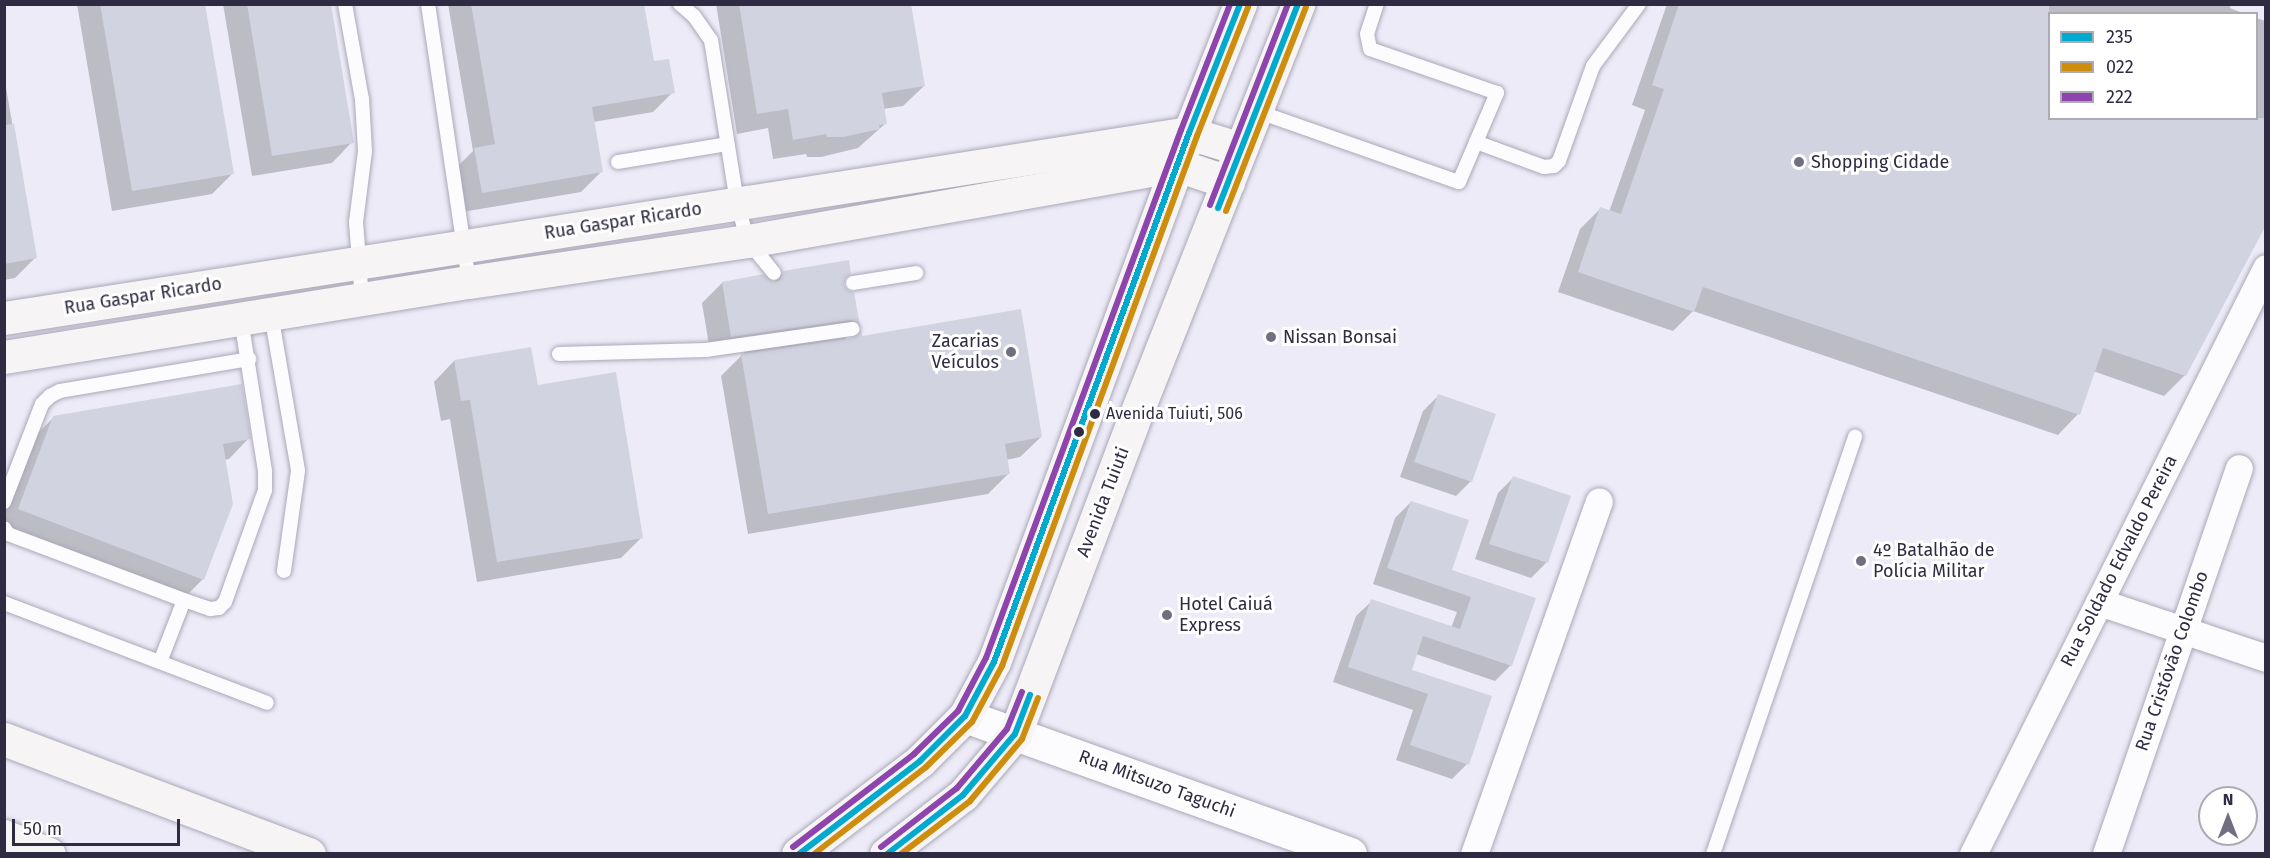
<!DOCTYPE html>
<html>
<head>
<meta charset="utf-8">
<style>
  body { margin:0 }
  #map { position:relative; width:2270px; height:858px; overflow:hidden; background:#ecebf7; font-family:"Fira Sans",sans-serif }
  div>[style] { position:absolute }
  .shadow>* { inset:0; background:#0003 }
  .building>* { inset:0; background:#d2d3e0 }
  .roads { filter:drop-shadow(0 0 2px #aba8b8) drop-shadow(0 0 2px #aba8b8) }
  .service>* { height:14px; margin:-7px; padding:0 7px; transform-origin:7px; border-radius:7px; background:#fcfcfe }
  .minor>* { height:27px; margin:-13.5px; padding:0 13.5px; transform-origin:13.5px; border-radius:13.5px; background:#fcfcfe }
  .tertiary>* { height:33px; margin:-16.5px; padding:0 16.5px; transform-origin:16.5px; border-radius:16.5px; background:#fcfcfe }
  .secondary>* { height:33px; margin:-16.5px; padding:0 16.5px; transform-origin:16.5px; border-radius:16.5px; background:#f6f4f4 }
  .bus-1>* { height:6px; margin:-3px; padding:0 3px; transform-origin:3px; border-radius:3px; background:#00a9ce }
  .bus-2>* { height:6px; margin:-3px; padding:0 3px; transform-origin:3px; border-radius:3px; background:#cf8d0d }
  .bus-3>* { height:6px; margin:-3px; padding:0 3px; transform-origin:3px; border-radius:3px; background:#8e44ad }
  .dots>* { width:16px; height:16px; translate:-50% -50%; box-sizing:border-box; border:3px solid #fff; border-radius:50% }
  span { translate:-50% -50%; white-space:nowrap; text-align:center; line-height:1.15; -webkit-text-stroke:6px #fff; paint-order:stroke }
  .bus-label { font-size:16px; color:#2f2b42 }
  .left { translate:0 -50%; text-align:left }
  .poi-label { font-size:18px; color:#2f2b42 }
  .right { translate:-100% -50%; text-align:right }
  .street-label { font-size:18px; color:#2f2b42 }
  .frame { position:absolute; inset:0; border:6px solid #2f2b42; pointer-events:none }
  .legend { position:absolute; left:2048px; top:12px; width:210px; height:108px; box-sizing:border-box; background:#fff; border:2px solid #acaab3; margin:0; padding:8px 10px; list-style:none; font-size:18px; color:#2f2b42 }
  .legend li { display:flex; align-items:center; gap:12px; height:30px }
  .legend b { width:30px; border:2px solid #acaab3 }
  .north { position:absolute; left:2198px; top:786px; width:60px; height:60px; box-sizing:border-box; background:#fff; border:2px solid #acaab3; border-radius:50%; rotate:0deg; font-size:16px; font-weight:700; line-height:24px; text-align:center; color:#2f2b42 }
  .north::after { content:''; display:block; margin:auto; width:21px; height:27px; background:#716e81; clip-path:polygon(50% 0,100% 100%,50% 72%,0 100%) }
  .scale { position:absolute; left:12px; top:819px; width:168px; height:27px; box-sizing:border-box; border:3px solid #2f2b42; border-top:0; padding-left:8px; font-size:18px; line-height:21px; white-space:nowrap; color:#2f2b42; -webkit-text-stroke:4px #fff; paint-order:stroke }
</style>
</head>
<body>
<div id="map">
  <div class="shadow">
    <i style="clip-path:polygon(77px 4px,204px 4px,232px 174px,212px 194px,112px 211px)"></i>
    <i style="clip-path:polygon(223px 4px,329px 4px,352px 142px,332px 163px,252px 176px)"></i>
    <i style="clip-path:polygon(448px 4px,643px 4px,653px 63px,673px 92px,653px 112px,593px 122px,601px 172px,581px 192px,462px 212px,455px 169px,473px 151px)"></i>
    <i style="clip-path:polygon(716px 4px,910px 4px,924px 86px,903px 106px,883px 109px,886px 123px,858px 148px,821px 157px,807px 157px,806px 154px,773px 159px,768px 128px,737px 134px)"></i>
    <i style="clip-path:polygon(1667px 4px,2231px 4px,2230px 8px,2245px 14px,2050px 14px,2050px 118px,2256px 118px,2256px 18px,2266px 21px,2266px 224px,2185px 375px,2164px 396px,2093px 371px,2078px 414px,2058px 435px,1693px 311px,1673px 331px,1558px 292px,1580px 229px,1600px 209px,1609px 212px,1645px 110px,1632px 105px)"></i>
    <i style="clip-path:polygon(6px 87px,35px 258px,15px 278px,4px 280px)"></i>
    <i style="clip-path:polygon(783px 273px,843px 280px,843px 285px,848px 293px,853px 293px,859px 325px,843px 341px,861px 337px,1041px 437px,1020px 457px,1006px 460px,1008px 474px,988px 494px,748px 534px,721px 376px,745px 352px,711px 357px,702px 303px,722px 283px,773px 283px)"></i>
    <i style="clip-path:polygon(454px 361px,536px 387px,642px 537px,621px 558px,477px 582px,450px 419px,441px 421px,434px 382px)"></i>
    <i style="clip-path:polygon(1438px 396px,1471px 481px,1456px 496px,1400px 477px,1423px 411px)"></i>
    <i style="clip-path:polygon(54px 417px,249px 438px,229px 459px,224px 460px,203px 579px,183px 599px,4px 532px,4px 514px,33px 438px)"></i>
    <i style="clip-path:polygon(1513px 478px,1569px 497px,1546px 563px,1531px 578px,1475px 559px,1498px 493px)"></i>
    <i style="clip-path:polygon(1411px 502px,1450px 571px,1534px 599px,1511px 665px,1495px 681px,1416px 654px,1410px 671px,1490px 697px,1467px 764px,1452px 779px,1396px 760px,1413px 710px,1333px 682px,1356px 616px,1372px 601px,1451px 628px,1457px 612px,1373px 584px,1395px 518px)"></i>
  </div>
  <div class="building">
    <i style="clip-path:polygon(100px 4px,205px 4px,234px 174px,132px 191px)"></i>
    <i style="clip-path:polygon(247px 4px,331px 4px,354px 143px,272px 156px)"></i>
    <i style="clip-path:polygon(471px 4px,644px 4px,654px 61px,669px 59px,675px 93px,592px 107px,603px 172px,482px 193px,474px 148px,495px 144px)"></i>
    <i style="clip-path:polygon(739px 4px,911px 4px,925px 86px,882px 93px,887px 124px,879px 125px,880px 129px,843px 137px,827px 137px,826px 134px,793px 140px,788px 109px,757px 114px)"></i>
    <i style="clip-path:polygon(1679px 4px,2049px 4px,2049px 118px,2265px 118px,2265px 227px,2186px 376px,2103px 348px,2080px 415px,1703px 287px,1694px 312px,1578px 272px,1600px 207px,1621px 214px,1664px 89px,1652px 85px)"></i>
    <i style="clip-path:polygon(14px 124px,37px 258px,4px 264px,4px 125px)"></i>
    <i style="clip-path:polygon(849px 260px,851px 274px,845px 279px,844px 285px,849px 291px,854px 292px,860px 326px,851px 320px,731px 337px,722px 282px,764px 274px,775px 282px,780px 280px,783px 271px)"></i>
    <i style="clip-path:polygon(1021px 309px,1042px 437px,1005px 444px,1010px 474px,768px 514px,741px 354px,853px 338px,861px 330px,862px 336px)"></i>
    <i style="clip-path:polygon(531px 347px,538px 385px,616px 372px,643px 538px,497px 562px,470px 400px,461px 401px,454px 360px)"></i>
    <i style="clip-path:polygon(242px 384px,251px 439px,223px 444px,233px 504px,204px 580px,18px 509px,53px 416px)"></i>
    <i style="clip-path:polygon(1438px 394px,1496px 414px,1472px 482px,1414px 462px)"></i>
    <i style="clip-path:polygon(1513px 476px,1571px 496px,1548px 563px,1489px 544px)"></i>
    <i style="clip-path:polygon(1411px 501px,1469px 520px,1452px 570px,1536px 598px,1512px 666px,1423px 636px,1412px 670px,1492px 696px,1469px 765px,1410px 745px,1428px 694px,1348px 667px,1371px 599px,1460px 629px,1471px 597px,1387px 568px)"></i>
  </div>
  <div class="roads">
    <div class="service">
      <i style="left:345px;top:4px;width:97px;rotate:79.9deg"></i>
      <i style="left:362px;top:99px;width:52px;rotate:86.7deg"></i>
      <i style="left:365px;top:151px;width:72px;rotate:97.2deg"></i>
      <i style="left:356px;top:222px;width:78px;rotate:85.6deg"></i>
      <i style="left:428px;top:4px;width:281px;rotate:81.6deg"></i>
      <i style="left:680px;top:4px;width:18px;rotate:41deg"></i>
      <i style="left:694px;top:16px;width:29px;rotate:55deg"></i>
      <i style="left:711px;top:40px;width:165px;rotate:80.9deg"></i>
      <i style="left:737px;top:203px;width:40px;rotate:74deg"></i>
      <i style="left:748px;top:241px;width:41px;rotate:50.9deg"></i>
      <i style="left:1256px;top:111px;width:215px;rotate:19.3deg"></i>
      <i style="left:1459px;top:182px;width:97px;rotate:-66.9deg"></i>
      <i style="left:1497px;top:93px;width:134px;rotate:-160.9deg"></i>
      <i style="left:1370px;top:49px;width:15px;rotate:-101deg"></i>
      <i style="left:1367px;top:34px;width:32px;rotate:-72deg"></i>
      <i style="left:1476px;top:142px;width:72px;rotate:20.2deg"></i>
      <i style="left:1544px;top:167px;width:10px;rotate:-6deg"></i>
      <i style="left:1554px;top:166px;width:7px;rotate:-45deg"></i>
      <i style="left:1559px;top:161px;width:101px;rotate:-70.3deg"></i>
      <i style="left:1593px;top:66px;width:77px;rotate:-53.4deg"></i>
      <i style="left:618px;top:162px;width:111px;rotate:-9.3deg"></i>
      <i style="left:853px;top:283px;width:64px;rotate:-9deg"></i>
      <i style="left:271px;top:314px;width:159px;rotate:80.2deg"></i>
      <i style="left:298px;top:471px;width:101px;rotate:98deg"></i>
      <i style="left:559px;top:354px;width:147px;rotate:-1.6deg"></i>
      <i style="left:706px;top:350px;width:148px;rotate:-8.2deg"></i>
      <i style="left:4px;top:502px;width:105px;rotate:-68.8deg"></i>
      <i style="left:42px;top:404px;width:11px;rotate:-45deg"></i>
      <i style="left:50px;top:396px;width:11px;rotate:-27deg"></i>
      <i style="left:60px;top:391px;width:192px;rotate:-9.6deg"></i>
      <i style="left:4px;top:528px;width:7px;rotate:56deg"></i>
      <i style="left:8px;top:534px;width:188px;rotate:20.6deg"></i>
      <i style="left:4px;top:603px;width:281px;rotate:20.8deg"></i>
      <i style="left:160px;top:662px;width:66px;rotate:-68.8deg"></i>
      <i style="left:184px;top:600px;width:28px;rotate:19deg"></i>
      <i style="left:210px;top:609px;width:9px;rotate:-6deg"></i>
      <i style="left:219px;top:608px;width:8px;rotate:-45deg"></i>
      <i style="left:225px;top:602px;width:119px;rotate:-70.3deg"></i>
      <i style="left:265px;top:490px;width:19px;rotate:-90deg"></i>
      <i style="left:265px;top:471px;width:154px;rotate:-99deg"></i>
      <i style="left:1713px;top:854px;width:441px;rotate:-71.2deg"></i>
    </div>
    <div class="minor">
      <i style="left:2099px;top:602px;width:176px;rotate:18.5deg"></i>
      <i style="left:1474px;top:854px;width:374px;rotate:-70.5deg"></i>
      <i style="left:1973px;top:854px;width:655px;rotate:-63.43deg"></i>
      <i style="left:2106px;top:854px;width:408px;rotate:-71deg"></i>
    </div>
    <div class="tertiary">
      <i style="left:965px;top:716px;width:409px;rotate:19.7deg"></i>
    </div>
    <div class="secondary">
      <i style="left:4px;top:318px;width:1199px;rotate:-8.87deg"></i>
      <i style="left:1189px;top:133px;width:53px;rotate:17.4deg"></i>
      <i style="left:4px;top:357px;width:471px;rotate:-9.2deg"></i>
      <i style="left:469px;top:282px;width:282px;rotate:-8.4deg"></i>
      <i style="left:748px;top:241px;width:436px;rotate:-10deg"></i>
      <i style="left:1177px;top:165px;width:54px;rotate:18.4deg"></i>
      <i style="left:4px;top:739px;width:326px;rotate:20.7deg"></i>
      <i style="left:4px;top:836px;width:48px;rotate:21.8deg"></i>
      <i style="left:798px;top:854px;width:153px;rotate:-37.3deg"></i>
      <i style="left:920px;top:761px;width:64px;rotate:-45deg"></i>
      <i style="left:965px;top:716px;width:61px;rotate:-61.8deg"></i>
      <i style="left:994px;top:662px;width:564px;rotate:-69.77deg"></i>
      <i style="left:1189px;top:133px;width:139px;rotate:-68.4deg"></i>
      <i style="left:886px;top:854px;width:97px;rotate:-37.5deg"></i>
      <i style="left:963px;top:795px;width:80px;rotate:-49.6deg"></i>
      <i style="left:1015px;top:734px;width:331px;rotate:-69.3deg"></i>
      <i style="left:1132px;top:424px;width:452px;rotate:-68.4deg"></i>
    </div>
  </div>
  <div class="bus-1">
    <i style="left:1218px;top:208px;width:219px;rotate:-68.6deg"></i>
    <i style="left:799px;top:854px;width:153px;rotate:-37.5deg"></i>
    <i style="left:920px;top:761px;width:64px;rotate:-45deg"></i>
    <i style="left:965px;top:716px;width:61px;rotate:-61.8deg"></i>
    <i style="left:994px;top:662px;width:564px;rotate:-69.77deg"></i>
    <i style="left:1189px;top:133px;width:139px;rotate:-68.4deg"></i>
    <i style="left:887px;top:854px;width:96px;rotate:-37.8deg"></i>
    <i style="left:963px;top:795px;width:80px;rotate:-49.6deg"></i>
    <i style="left:1015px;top:734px;width:42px;rotate:-69deg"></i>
  </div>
  <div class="bus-2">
    <i style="left:1226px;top:211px;width:219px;rotate:-68.6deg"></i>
    <i style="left:814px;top:854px;width:142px;rotate:-37.8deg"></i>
    <i style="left:926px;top:767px;width:64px;rotate:-44.4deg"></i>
    <i style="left:972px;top:722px;width:64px;rotate:-61.8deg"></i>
    <i style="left:1002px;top:666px;width:565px;rotate:-69.8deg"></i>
    <i style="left:1197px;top:136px;width:139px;rotate:-68.4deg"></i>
    <i style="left:901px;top:854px;width:87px;rotate:-37.5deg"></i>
    <i style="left:970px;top:801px;width:81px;rotate:-50deg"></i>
    <i style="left:1022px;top:739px;width:44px;rotate:-68.7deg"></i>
  </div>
  <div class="bus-3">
    <i style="left:1210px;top:205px;width:216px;rotate:-68.8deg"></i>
    <i style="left:793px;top:847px;width:153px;rotate:-37.5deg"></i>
    <i style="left:914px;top:754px;width:62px;rotate:-44.3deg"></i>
    <i style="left:958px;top:711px;width:60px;rotate:-62.2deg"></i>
    <i style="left:986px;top:658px;width:563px;rotate:-69.73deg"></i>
    <i style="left:1181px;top:130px;width:135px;rotate:-68.7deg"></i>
    <i style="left:881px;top:847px;width:96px;rotate:-37.8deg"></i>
    <i style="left:957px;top:788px;width:77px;rotate:-49.7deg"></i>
    <i style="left:1007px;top:729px;width:40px;rotate:-68deg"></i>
  </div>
  <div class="dots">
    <i style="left:1799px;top:162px;background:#716e81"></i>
    <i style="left:1271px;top:337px;background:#716e81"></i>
    <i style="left:1011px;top:352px;background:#716e81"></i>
    <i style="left:1095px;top:414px;background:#2f2b42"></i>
    <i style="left:1079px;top:432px;background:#2f2b42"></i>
    <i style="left:1861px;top:561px;background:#716e81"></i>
    <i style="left:1167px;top:615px;background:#716e81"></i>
  </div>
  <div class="bus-label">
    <span class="left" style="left:1106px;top:414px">Avenida Tuiuti, 506</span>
  </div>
  <div class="poi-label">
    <span class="left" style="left:1811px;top:162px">Shopping Cidade</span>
    <span class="left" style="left:1283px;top:337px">Nissan Bonsai</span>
    <span class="right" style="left:999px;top:352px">Zacarias<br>Veículos</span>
    <span class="left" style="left:1873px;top:561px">4º Batalhão de<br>Polícia Militar</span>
    <span class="left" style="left:1179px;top:615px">Hotel Caiuá<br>Express</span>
  </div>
  <div class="street-label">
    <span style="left:623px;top:221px;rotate:-9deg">Rua Gaspar Ricardo</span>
    <span style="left:143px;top:296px;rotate:-9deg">Rua Gaspar Ricardo</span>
    <span style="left:1103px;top:502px;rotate:-69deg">Avenida Tuiuti</span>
    <span style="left:2119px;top:561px;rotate:-63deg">Rua Soldado Edvaldo Pereira</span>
    <span style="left:2172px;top:661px;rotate:-71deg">Rua Cristóvão Colombo</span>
    <span style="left:1157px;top:784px;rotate:20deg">Rua Mitsuzo Taguchi</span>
  </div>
  <div class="frame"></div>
  <ul class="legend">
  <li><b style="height:8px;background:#00a9ce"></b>235</li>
  <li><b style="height:8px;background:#cf8d0d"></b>022</li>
  <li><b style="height:8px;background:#8e44ad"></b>222</li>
  </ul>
  <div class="north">N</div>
  <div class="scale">50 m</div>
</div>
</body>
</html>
